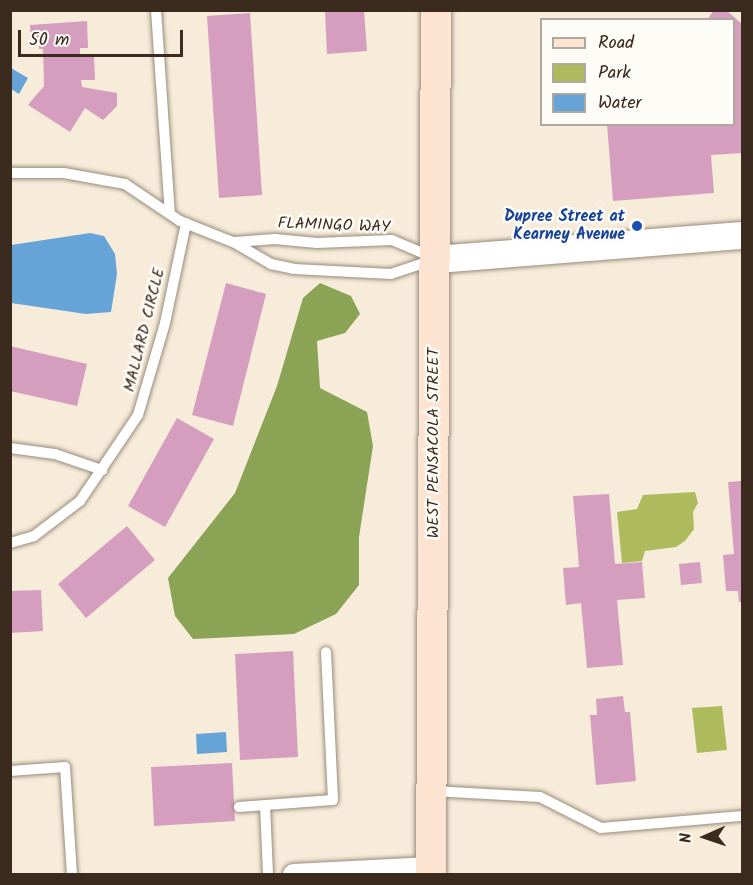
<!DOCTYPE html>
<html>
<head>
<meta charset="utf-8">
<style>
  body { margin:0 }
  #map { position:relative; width:753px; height:885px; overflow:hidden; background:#f7ecda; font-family:Kalam,sans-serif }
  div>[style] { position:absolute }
  .green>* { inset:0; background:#aebb5d }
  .forest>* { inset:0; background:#8aa354 }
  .water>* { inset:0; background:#66a4d7 }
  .building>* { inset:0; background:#d59ebe }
  .roads { filter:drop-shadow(0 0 2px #998b7c) drop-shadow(0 0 2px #998b7c) }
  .service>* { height:10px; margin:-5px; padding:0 5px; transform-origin:5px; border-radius:5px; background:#fff }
  .minor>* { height:21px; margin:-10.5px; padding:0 10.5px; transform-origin:10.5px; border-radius:10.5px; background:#fff }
  .tertiary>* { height:27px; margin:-13.5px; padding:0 13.5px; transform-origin:13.5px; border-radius:13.5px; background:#fff }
  .secondary>* { height:30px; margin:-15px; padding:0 15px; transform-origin:15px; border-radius:15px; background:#fde4d1 }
  .dots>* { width:16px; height:16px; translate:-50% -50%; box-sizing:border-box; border:3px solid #fdfcf7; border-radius:50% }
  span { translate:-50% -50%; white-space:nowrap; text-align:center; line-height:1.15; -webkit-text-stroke:5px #fdfcf7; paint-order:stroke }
  .transit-label { font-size:16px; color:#164399; font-weight:700 }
  .right { translate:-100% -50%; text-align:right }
  .street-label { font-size:16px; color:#3b2a1e }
  .frame { position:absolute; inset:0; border:12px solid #3b2a1e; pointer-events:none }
  .legend { position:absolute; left:540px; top:18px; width:195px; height:108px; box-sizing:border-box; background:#fdfcf7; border:2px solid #afa8a0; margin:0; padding:8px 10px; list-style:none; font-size:18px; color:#3b2a1e }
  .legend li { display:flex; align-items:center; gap:12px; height:30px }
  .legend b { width:30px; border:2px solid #afa8a0 }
  .north { position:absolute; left:675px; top:807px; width:60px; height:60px; -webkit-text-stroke:4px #fdfcf7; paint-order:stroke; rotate:267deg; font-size:16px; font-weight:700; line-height:24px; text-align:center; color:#3b2a1e }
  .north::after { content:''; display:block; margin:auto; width:21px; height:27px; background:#3b2a1e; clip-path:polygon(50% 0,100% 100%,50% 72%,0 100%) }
  .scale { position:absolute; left:18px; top:30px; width:165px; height:27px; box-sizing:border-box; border:3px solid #3b2a1e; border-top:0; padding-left:8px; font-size:18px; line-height:21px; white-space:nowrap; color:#3b2a1e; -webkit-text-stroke:4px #fdfcf7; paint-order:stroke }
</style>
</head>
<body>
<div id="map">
  <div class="green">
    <i style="clip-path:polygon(695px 492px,698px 503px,693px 512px,694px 529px,685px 541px,676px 547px,645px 551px,642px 561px,622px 563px,617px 512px,637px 509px,643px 495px)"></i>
    <i style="clip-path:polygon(722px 706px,727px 750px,697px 753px,692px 708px)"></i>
  </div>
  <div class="forest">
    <i style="clip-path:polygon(320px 283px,351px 296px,360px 314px,345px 333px,317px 341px,320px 388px,367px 412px,373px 446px,359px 537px,359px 585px,336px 614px,294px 634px,193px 639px,175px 616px,168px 578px,235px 493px,277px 386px,303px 298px)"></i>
  </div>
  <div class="water">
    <i style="clip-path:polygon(11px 68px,28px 78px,19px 94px,11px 89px)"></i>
    <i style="clip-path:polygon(90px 233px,104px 236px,115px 254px,117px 274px,111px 312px,86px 314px,11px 303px,11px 245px)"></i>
    <i style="clip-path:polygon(226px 732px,227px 752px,197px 754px,196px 734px)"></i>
  </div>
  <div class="building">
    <i style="clip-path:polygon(325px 10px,364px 10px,367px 51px,327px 54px)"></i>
    <i style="clip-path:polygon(714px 10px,726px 10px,742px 24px,742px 153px,711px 155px,714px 193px,613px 201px,607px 124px,734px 124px,734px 20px,707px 20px)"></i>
    <i style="clip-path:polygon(250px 13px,262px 195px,219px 198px,207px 16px)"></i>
    <i style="clip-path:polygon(87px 21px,88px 48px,80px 48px,80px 56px,94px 56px,95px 80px,81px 80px,82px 87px,117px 93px,117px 106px,103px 120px,85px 108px,70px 132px,28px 105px,44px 86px,43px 49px,39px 49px,39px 38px,31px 38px,30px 25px)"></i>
    <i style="clip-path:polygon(226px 283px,266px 294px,233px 426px,192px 415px)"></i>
    <i style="clip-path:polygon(10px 346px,87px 364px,77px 406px,10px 391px)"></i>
    <i style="clip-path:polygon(177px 418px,214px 439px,165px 527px,128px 506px)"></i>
    <i style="clip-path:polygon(742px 481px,742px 602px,739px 602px,738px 591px,726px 591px,723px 555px,734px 554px,728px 482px)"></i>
    <i style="clip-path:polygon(609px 494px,615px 564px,642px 562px,645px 598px,617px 600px,623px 665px,587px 668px,581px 603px,566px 605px,563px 568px,579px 567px,573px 496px)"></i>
    <i style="clip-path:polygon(127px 526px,155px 560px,86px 618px,58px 584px)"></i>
    <i style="clip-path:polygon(700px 562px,702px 583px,681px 585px,679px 564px)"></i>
    <i style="clip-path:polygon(41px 590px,43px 631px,10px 633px,10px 591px)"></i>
    <i style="clip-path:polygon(293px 651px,298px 757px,240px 760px,235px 654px)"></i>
    <i style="clip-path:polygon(623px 696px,625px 712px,630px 712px,636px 781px,596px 785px,590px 715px,597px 715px,596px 699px)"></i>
    <i style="clip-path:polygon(232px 763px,235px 821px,154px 826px,151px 767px)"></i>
  </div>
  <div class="roads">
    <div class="service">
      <i style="left:156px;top:10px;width:204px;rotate:86.1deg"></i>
      <i style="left:10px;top:173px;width:54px"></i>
      <i style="left:64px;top:173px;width:62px;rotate:10.2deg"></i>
      <i style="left:125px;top:184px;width:66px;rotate:33.9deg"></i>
      <i style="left:180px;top:221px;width:59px;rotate:21.8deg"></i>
      <i style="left:235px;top:243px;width:42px;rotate:30.3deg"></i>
      <i style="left:271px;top:264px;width:24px;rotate:12deg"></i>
      <i style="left:294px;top:269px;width:97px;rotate:3deg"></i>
      <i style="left:391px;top:274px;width:44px;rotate:-18.4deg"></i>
      <i style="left:235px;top:242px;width:40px;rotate:-4.3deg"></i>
      <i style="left:275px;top:239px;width:42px;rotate:5.4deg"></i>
      <i style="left:317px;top:243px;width:75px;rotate:-2.3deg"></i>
      <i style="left:392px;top:240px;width:43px;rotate:23deg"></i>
      <i style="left:10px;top:448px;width:45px;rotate:7.6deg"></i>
      <i style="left:55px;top:454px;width:50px;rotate:18.8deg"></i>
      <i style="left:10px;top:543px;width:25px;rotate:-16deg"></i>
      <i style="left:34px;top:536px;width:58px;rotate:-37.3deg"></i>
      <i style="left:80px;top:501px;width:104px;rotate:-56deg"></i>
      <i style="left:138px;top:415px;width:96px;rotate:-73.6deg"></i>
      <i style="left:165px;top:323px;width:102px;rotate:-78.1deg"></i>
      <i style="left:10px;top:771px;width:55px;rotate:-4.2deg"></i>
      <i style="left:65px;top:767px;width:107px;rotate:86.3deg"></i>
      <i style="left:433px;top:791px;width:107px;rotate:3.2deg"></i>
      <i style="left:540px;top:797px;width:68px;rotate:26.9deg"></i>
      <i style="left:601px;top:828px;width:142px;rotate:-4.9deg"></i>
      <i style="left:265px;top:805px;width:69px;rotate:87.5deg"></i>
      <i style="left:239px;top:807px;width:94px;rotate:-4.3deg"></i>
      <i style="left:333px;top:800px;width:148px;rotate:-92.7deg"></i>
    </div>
    <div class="minor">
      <i style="left:293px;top:874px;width:138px;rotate:-2.9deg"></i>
    </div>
    <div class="tertiary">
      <i style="left:436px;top:259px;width:307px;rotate:-4.5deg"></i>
    </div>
    <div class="secondary">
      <i style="left:431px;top:874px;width:864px;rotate:-89.67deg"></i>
    </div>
  </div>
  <div class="dots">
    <i style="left:637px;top:226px;background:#1a4fb4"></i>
  </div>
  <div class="transit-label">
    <span class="right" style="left:625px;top:226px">Dupree Street at<br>Kearney Avenue</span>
  </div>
  <div class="street-label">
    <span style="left:334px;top:226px;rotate:2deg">FLAMINGO WAY</span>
    <span style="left:145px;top:330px;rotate:-76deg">MALLARD CIRCLE</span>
    <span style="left:434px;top:443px;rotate:-90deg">WEST PENSACOLA STREET</span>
  </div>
  <div class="frame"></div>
  <ul class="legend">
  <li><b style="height:8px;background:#fde4d1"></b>Road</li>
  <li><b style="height:16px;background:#aebb5d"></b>Park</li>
  <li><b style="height:16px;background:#66a4d7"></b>Water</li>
  </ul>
  <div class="north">N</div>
  <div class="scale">50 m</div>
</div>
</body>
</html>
